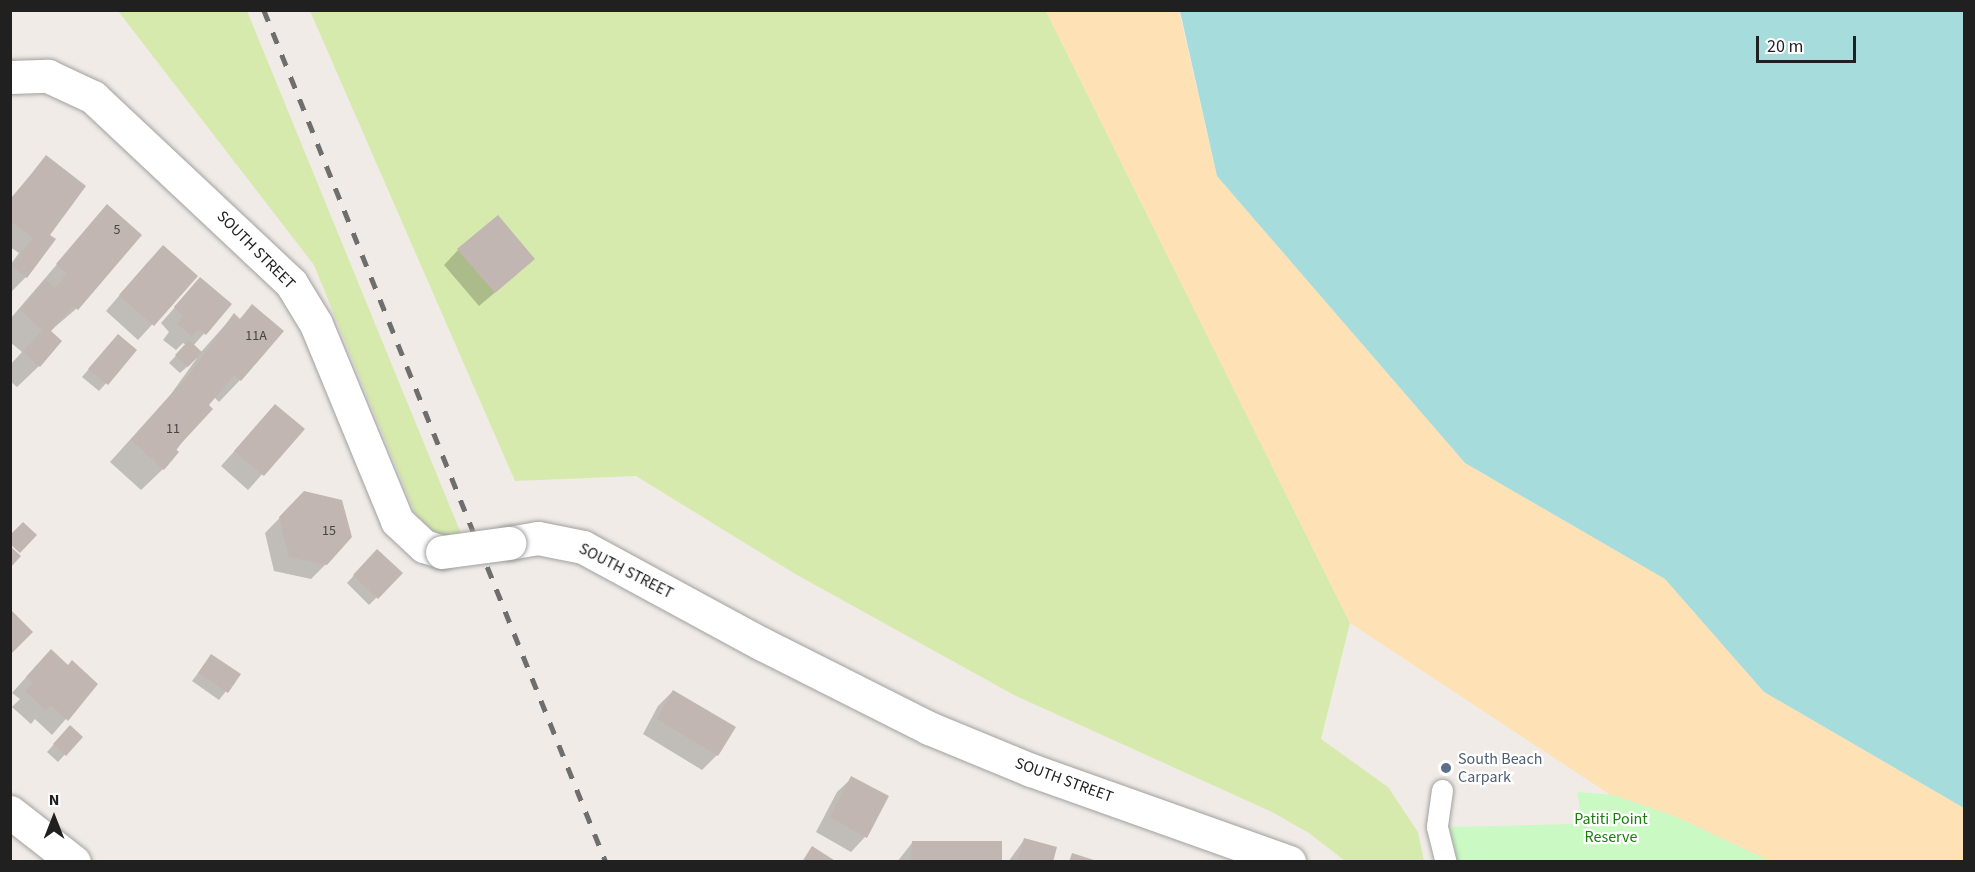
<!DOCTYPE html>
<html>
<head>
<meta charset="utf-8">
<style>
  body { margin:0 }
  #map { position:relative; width:1975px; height:872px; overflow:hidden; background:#f0ebe6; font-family:"Source Sans 3",sans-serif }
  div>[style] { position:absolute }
  .grass>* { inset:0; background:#d7eaad }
  .sand>* { inset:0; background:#fee2b6 }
  .park>* { inset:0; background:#caf9c4 }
  .water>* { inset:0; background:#a7dcdd }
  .shadow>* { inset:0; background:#0003 }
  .building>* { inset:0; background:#c1b6b2 }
  .roads { filter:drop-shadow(0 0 2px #a1a1a1) drop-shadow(0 0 2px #a1a1a1) }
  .service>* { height:21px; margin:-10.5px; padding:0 10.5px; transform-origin:10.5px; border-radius:10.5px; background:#fff }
  .minor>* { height:33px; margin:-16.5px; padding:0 16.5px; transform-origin:16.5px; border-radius:16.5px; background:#fff }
  .rail>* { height:4.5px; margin-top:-2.25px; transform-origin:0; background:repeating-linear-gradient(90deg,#6e6e6e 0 12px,transparent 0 24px) }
  .bridges { filter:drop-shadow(0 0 2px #a1a1a1) drop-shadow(0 0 2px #a1a1a1) }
  .minor-bridge>* { height:33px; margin:-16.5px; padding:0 16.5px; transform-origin:16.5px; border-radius:16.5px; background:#fff }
  .dots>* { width:16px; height:16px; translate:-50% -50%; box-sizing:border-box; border:3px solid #fff; border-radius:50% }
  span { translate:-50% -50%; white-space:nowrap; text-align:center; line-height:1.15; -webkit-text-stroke:4.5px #fff; paint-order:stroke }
  .number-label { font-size:14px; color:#484644 }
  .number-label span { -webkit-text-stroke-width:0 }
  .street-label { font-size:16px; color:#202020 }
  .service-label { font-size:16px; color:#4e5e75 }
  .left { translate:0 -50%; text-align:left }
  .park-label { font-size:16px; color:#197f0c }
  .frame { position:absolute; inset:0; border:12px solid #202020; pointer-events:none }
  .north { position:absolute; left:24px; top:788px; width:60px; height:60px; -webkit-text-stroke:4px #fff; paint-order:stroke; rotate:0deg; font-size:16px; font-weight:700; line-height:24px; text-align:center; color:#202020 }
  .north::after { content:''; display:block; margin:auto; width:21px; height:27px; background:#202020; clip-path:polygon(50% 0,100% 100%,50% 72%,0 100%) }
  .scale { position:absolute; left:1756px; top:36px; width:100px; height:27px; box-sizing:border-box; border:3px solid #202020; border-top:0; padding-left:8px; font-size:18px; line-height:21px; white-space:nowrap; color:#202020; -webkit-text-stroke:4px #fff; paint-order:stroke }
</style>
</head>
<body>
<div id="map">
  <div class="grass">
    <i style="clip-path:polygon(118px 11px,247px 11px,462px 536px,440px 539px,415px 513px,314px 265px)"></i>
    <i style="clip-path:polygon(310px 11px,1046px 11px,1350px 623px,1321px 739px,1388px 787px,1418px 832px,1424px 861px,1345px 861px,1309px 833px,1272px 812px,1014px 695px,797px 575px,636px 476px,515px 481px)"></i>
  </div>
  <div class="sand">
    <i style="clip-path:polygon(1046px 11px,1179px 11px,1217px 176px,1465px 463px,1665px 579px,1764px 692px,1964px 808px,1964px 861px,1770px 861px,1674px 816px,1609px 794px,1350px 623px)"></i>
  </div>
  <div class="park">
    <i style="clip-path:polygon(1577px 792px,1613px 795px,1674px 816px,1770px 861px,1455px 861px,1448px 837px,1451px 827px,1573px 824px,1581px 814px)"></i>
  </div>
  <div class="water">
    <i style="clip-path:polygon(1180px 11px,1964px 11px,1964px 808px,1764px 692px,1665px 579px,1465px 463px,1217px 176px)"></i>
  </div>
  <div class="shadow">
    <i style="clip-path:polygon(46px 157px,47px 235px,26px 277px,12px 291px,10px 265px,19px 253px,10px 247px,10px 199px)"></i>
    <i style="clip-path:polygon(107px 206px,76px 309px,49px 332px,39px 366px,17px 387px,10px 381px,10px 365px,22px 352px,10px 342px,10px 319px)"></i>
    <i style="clip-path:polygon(458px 250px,518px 273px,479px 306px,444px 265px)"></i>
    <i style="clip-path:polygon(149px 261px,196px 276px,138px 340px,106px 311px)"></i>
    <i style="clip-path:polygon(200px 279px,230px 304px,193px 346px,201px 352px,234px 315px,239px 320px,253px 306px,240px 380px,219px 402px,214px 397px,163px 469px,141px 490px,110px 462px,171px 394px,197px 358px,180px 373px,169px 363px,186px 345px,183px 343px,176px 350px,163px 340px,169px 332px,161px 323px)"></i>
    <i style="clip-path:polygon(111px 343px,135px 351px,99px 391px,82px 377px)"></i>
    <i style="clip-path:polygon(275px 406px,303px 429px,248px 490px,221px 466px)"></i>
    <i style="clip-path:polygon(304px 493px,326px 564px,311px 579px,274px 571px,265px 533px)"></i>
    <i style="clip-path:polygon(370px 558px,401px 573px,369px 605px,347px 583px)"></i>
    <i style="clip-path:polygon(211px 656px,239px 675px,219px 700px,192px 681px)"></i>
    <i style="clip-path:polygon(37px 665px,96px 684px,52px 735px,35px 719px,31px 724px,12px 707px,20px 699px,12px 693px)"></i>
    <i style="clip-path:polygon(673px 691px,717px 755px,702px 770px,643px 734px,658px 706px)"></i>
    <i style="clip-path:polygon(63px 734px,81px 737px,58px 762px,47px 752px)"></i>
    <i style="clip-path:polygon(852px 778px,865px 837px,851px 852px,816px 832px,837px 792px)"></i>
    <i style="clip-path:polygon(1024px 840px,1051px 862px,1008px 862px)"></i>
    <i style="clip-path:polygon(912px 843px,1000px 862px,897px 862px)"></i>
  </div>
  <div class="building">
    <i style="clip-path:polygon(46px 155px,86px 186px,50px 235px,56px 239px,27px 278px,12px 266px,33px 238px,10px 221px,10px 201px)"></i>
    <i style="clip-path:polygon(107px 204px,142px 235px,78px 310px,73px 306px,51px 331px,62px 341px,40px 367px,23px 352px,42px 330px,20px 310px,45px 280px,55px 288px,67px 274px,56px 264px)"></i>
    <i style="clip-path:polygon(498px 215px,535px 259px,495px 293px,457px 249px)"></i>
    <i style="clip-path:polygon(163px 245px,198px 276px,154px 326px,119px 295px)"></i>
    <i style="clip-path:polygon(200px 277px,232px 304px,206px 335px,198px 329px,192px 336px,177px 324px,183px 316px,174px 307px)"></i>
    <i style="clip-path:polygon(252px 304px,284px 331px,241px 381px,234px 375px,209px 405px,213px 409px,176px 449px,179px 452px,164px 470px,131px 440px,192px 371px,234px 313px,240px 319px)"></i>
    <i style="clip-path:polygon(118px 334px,137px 350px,108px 385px,88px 369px)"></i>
    <i style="clip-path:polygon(189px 340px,202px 352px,188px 367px,175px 355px)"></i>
    <i style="clip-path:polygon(275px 404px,305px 429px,264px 476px,234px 451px)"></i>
    <i style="clip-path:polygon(304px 491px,342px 500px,352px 537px,327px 565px,289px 557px,279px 517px)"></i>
    <i style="clip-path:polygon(23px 522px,37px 535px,20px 553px,10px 544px,10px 535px)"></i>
    <i style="clip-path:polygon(10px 546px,21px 556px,10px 568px)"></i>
    <i style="clip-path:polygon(377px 549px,403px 573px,378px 599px,353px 575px)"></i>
    <i style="clip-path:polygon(10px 609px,33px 632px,10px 655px)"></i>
    <i style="clip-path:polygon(51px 649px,68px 665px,72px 660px,98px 684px,68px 721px,51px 705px,46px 710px,25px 691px,33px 683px,26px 677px)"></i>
    <i style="clip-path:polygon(211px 654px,241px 674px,228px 693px,198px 673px)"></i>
    <i style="clip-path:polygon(673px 690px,736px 727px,718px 756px,657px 719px)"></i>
    <i style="clip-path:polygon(70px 725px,83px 737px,66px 756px,53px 744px)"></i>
    <i style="clip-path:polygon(851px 776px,889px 796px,867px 838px,830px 817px)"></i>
    <i style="clip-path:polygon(1024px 838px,1057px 847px,1053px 862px,1017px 862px)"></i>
    <i style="clip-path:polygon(912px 841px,1002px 841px,1002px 862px,911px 862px)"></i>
    <i style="clip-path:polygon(812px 846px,837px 862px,802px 862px)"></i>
    <i style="clip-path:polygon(1072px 853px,1097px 861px,1097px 862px,1069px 862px)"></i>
  </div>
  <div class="roads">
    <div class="service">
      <i style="left:1442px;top:790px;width:37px;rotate:98deg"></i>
      <i style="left:1437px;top:827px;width:36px;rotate:76deg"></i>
    </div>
    <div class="minor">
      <i style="left:10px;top:77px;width:38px;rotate:-2deg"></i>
      <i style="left:48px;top:76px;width:50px;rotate:25deg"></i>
      <i style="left:93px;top:97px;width:272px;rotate:43.2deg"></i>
      <i style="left:291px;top:283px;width:48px;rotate:58.6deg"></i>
      <i style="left:316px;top:324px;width:213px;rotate:67.6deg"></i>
      <i style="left:397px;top:521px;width:37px;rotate:43deg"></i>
      <i style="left:424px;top:546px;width:19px;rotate:18deg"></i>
      <i style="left:509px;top:543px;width:29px;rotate:-10deg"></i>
      <i style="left:538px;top:538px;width:46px;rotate:11.3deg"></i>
      <i style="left:583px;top:547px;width:204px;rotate:28.5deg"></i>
      <i style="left:762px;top:644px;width:187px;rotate:26.7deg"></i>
      <i style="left:929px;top:728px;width:110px;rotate:22.4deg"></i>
      <i style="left:1031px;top:770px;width:274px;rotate:19.6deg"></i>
      <i style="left:10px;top:812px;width:81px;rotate:38deg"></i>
    </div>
  </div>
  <div class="rail">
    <i style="left:264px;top:10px;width:918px;rotate:68.13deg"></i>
  </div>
  <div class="bridges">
    <div class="minor-bridge">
      <i style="left:442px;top:552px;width:68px;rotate:-7.7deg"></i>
    </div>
  </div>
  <div class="dots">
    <i style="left:1446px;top:768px;background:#5c6f8a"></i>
  </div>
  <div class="number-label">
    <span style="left:117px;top:230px">5</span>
    <span style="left:256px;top:336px">11A</span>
    <span style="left:173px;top:429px">11</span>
    <span style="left:329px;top:531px">15</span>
  </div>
  <div class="street-label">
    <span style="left:256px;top:250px;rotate:45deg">SOUTH STREET</span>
    <span style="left:626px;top:571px;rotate:27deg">SOUTH STREET</span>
    <span style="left:1064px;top:780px;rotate:20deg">SOUTH STREET</span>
  </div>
  <div class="service-label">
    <span class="left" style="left:1458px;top:768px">South Beach<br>Carpark</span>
  </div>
  <div class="park-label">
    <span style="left:1611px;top:828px">Patiti Point<br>Reserve</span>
  </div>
  <div class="frame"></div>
  <div class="north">N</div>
  <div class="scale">20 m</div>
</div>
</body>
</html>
